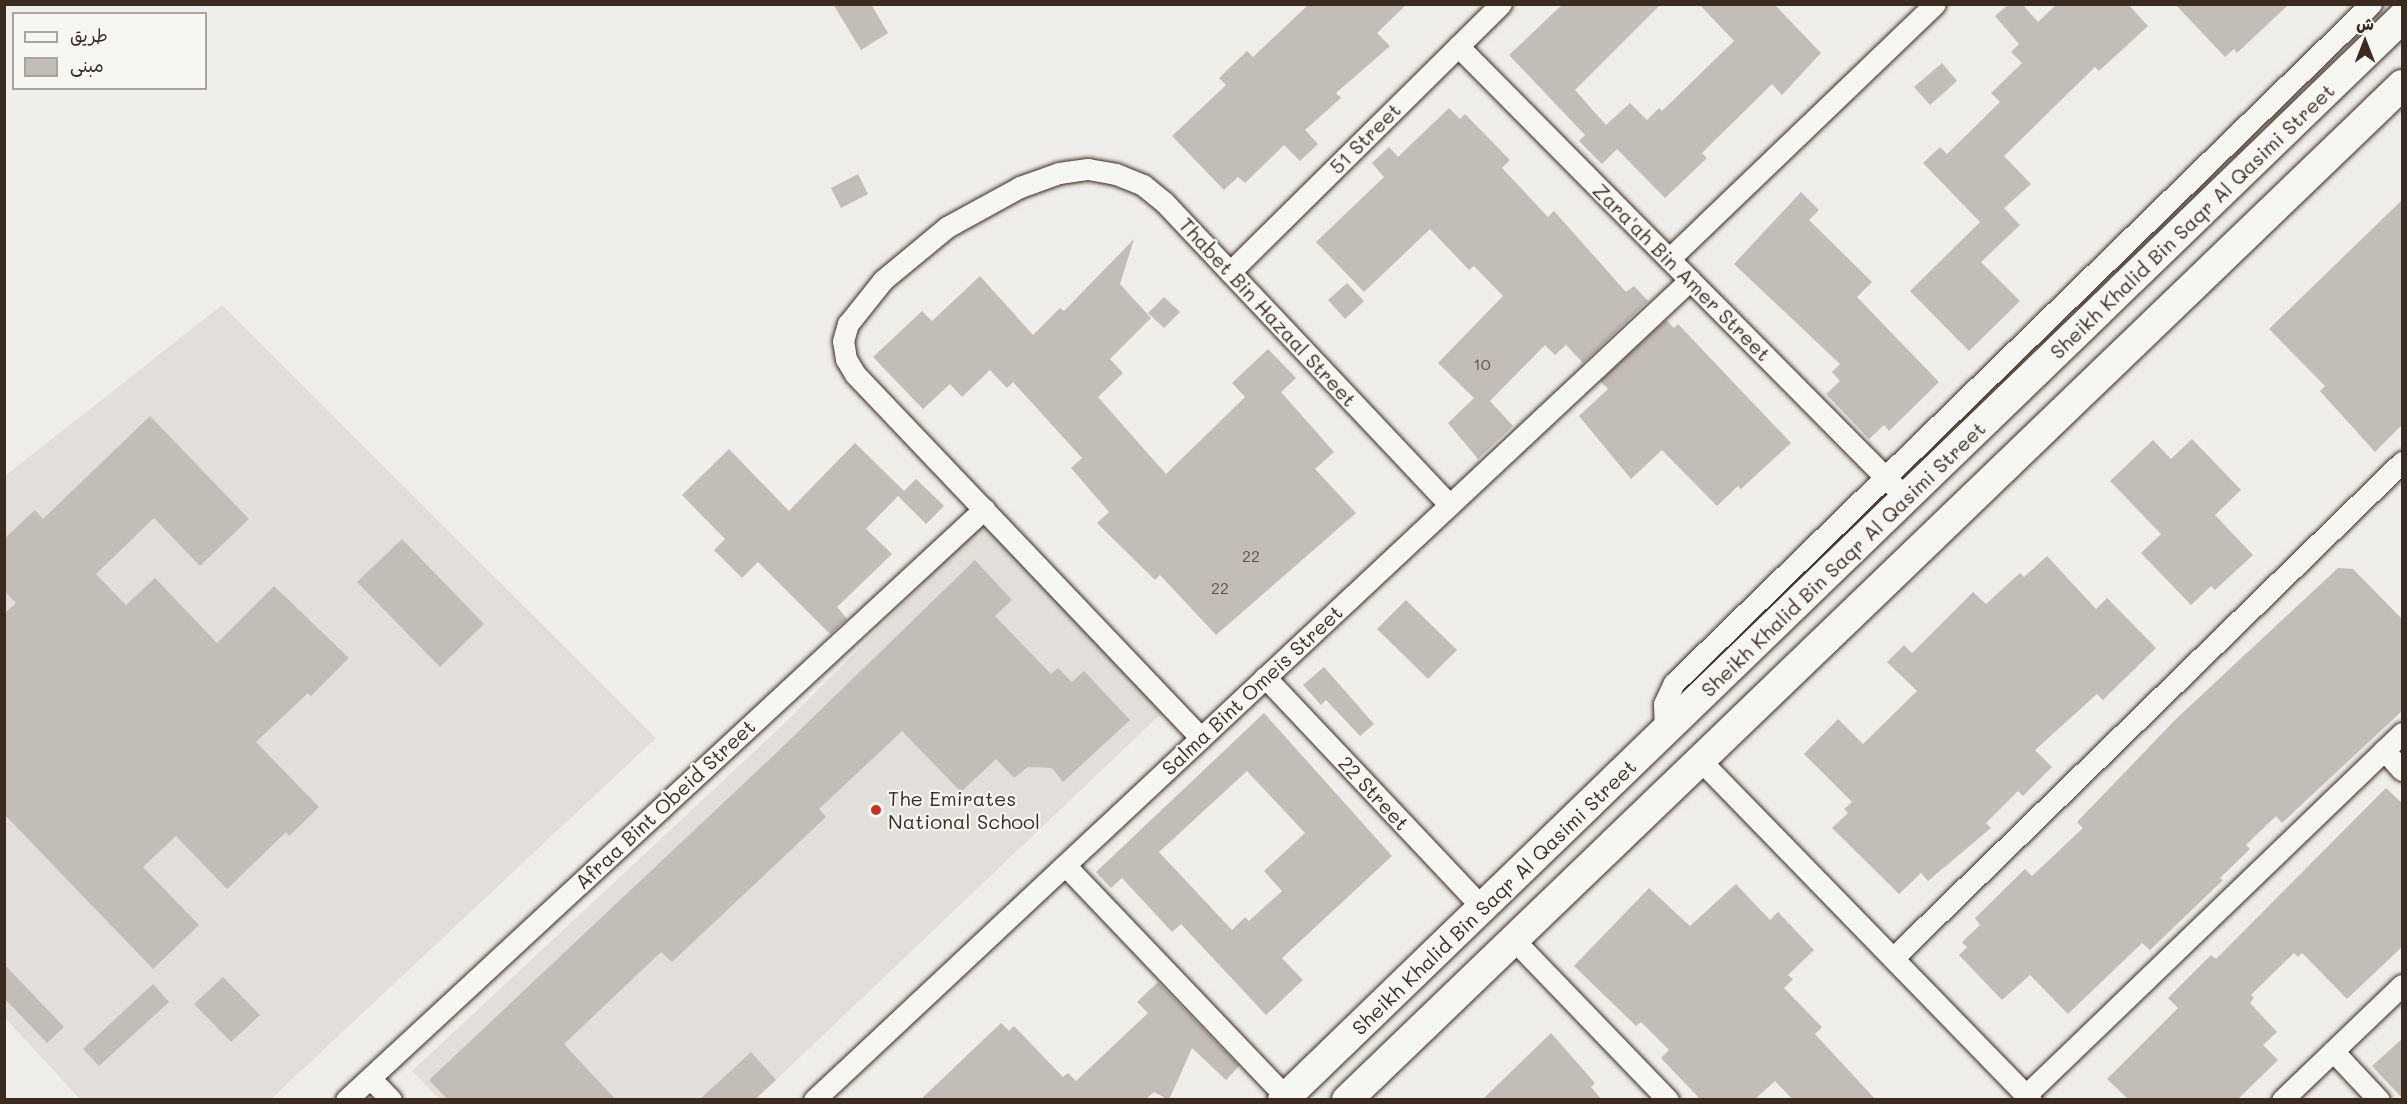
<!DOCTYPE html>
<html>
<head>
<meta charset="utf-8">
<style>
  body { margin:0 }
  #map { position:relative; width:2407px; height:1104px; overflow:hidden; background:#efeeea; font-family:Mali,"Playpen Sans Arabic",sans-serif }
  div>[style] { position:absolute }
  .built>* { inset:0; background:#e2dfdb }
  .building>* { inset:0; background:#c2bdb7 }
  .roads { filter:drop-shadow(0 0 2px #3b2a1e) drop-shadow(0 0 2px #3b2a1e) }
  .minor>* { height:21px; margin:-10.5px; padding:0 10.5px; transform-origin:10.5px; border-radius:10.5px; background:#f6f6f2 }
  .secondary>* { height:30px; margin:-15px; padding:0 15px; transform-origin:15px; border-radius:15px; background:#f6f6f2 }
  .dots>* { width:16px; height:16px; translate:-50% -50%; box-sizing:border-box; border:3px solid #f6f6f2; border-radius:50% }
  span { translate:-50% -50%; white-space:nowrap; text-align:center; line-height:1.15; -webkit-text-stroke:4.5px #f6f6f2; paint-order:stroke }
  .number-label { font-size:16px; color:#5d4f44 }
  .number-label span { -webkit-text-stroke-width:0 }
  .street-label { font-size:20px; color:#3b2a1e }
  .poi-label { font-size:20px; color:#3b2a1e }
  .left { translate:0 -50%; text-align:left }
  .frame { position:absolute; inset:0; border:6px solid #3b2a1e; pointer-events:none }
  .legend { position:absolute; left:12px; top:12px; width:195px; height:78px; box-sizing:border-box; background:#f6f6f2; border:2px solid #aba49d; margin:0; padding:8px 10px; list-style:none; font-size:18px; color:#3b2a1e }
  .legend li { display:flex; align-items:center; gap:12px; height:30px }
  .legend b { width:30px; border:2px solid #aba49d }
  .north { position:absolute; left:2335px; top:12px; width:60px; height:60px; -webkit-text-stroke:4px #f6f6f2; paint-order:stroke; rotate:0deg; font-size:16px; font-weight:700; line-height:24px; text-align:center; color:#3b2a1e }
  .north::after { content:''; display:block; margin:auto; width:21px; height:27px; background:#3b2a1e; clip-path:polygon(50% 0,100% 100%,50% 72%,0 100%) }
</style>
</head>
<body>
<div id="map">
  <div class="built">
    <i style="clip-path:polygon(222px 305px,656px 738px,271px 1099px,80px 1099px,5px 1018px,5px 476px)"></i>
    <i style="clip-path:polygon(982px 524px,1166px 709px,756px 1099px,439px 1099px,412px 1071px,787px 721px)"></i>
  </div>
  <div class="building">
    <i style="clip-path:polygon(833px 4px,871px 4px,888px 33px,861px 50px)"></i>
    <i style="clip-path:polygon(1309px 4px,1407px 4px,1377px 33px,1390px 46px,1336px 93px,1341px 98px,1305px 130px,1318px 144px,1300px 161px,1284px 145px,1245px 183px,1238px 177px,1224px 190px,1172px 136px,1226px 85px,1219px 78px,1247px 51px,1253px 57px)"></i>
    <i style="clip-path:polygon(1563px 4px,1661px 4px,1575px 90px,1606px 125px,1630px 103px,1647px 120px,1659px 108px,1662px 111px,1734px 41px,1699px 4px,1774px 4px,1821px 53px,1782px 95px,1772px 84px,1702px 153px,1707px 158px,1665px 198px,1617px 149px,1602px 164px,1579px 141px,1585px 135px,1509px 55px)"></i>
    <i style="clip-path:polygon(2009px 4px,2022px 4px,2038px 22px,2057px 4px,2128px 4px,2148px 26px,2099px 71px,2095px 67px,2004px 156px,2031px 184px,2004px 208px,2020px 225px,1981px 262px,2020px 301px,1969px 351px,1910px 291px,1980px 222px,1923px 163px,1940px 147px,1947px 154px,2000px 102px,1991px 93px,2022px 63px,2011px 52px,2019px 44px,1995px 16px)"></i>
    <i style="clip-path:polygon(2175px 4px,2289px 4px,2237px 53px,2234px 49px,2225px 57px)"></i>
    <i style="clip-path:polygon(1942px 63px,1957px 81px,1930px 105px,1914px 87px)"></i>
    <i style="clip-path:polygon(1449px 108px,1460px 119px,1465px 114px,1510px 160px,1502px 168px,1548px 217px,1554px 211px,1626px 292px,1634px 286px,1648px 301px,1583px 363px,1566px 345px,1555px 355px,1545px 345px,1490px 401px,1513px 426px,1478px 459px,1448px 423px,1474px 398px,1438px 363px,1503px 296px,1474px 266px,1469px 270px,1430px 229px,1364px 292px,1316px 242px,1384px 177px,1372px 163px,1389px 147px,1398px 157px)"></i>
    <i style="clip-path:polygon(858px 174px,868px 194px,841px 208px,831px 188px)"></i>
    <i style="clip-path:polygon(1801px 192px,1819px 210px,1809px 220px,1872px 282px,1857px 297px,1939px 382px,1889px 431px,1884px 425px,1869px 439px,1826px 394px,1840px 381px,1832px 372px,1840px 364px,1734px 264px)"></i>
    <i style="clip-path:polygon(2403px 199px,2403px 424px,2375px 452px,2320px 391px,2325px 386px,2269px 329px)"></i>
    <i style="clip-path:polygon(1134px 239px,1120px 284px,1151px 318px,1110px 359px,1123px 373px,1098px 397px,1166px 474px,1245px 397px,1232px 383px,1268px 349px,1296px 378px,1281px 392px,1334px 452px,1315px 469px,1356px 513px,1216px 635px,1160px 575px,1155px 580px,1097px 523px,1109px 512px,1071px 468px,1082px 458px,1013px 382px,1007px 388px,990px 370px,962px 397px,950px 384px,923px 409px,873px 357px,922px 311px,932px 321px,980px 276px,1033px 335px,1060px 308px,1064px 311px)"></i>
    <i style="clip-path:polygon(1347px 283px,1364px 301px,1345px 319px,1328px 300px)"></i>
    <i style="clip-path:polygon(1164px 297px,1180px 312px,1164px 328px,1148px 313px)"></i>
    <i style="clip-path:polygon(1666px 320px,1674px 328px,1678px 324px,1791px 443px,1741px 489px,1738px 486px,1717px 506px,1662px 450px,1631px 479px,1579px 416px,1608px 389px,1600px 381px)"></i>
    <i style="clip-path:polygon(150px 416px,249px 519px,200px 566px,154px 518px,96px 574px,126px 605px,155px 578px,217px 643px,274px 586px,349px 658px,311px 696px,308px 693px,256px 742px,319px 807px,289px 836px,286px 832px,227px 889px,176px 836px,143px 867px,199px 925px,153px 969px,4px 814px,4px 614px,16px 603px,4px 591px,4px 539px,35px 510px,43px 519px)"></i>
    <i style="clip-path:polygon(2192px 439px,2241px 490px,2215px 515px,2253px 555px,2215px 590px,2211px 586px,2191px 605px,2141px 553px,2161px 534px,2110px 481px,2153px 440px,2171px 459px)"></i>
    <i style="clip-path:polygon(855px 443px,904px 491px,916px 479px,944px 506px,926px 524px,898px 496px,866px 529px,892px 554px,837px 607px,847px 619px,830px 634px,758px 562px,742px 578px,714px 550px,725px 539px,682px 495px,729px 449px,789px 511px)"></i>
    <i style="clip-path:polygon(402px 539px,484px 624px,440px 667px,357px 582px)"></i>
    <i style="clip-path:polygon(2047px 556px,2096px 609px,2107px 598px,2156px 648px,2103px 700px,2097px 694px,2035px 750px,2052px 767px,2023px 796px,2018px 791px,1986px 823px,1991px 828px,1928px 881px,1921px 873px,1899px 894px,1832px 828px,1848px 813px,1844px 809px,1852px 802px,1804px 754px,1838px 719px,1863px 744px,1917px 691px,1887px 662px,1904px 645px,1912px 653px,1973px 592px,1986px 604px,2020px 573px,2024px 577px)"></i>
    <i style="clip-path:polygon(975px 560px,1012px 600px,995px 616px,1051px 674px,1058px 668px,1072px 682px,1084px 671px,1130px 720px,1063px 782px,1052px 768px,1028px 767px,1014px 778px,996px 759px,961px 792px,902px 731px,819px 809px,826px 817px,672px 962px,661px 952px,564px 1044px,616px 1100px,448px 1100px,429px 1080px,771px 758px)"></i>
    <i style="clip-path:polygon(2338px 568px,2353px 569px,2403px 620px,2403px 710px,2282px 823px,2276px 816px,2246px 845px,2250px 849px,2220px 878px,2223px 880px,2150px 950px,2142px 943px,2068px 1014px,2030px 975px,2002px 1000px,1959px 955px,1967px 947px,1962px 942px,1980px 925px,1975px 918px,2025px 869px,2032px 876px,2083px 828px,2077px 822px,2177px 718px)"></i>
    <i style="clip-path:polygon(1406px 600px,1457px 650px,1428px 679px,1377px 629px)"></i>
    <i style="clip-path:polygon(1324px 667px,1374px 724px,1360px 736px,1326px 700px,1321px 705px,1303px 685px)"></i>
    <i style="clip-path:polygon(evenodd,1264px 713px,1392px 856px,1282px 958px,1303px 980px,1266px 1015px,1181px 924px,1172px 932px,1122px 878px,1111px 888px,1096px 872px,1264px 713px,1247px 771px,1305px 833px,1264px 871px,1282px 891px,1249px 921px,1245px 917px,1232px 930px,1159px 852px,1247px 771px)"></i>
    <i style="clip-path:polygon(2386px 788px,2403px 804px,2403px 946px,2347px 999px,2302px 953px,2298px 957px,2294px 953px,2251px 995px,2254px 998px,2250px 1003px,2277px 1032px,2263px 1045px,2278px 1060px,2237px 1100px,2129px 1100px,2107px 1079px,2178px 1008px,2168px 998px,2211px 955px,2216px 959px)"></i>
    <i style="clip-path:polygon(1736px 884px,1770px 920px,1778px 912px,1814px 950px,1788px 975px,1793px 979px,1784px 988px,1822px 1027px,1815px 1034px,1876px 1100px,1793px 1100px,1775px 1081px,1754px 1100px,1701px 1100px,1661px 1058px,1669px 1050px,1641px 1022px,1636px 1026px,1574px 966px,1649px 888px,1690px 926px)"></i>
    <i style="clip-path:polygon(4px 964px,64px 1027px,47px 1043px,4px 998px)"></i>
    <i style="clip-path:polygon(223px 977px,260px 1015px,231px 1042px,194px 1004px)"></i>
    <i style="clip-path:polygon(1158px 982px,1239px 1066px,1226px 1080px,1192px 1048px,1169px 1100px,1154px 1092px,1145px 1100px,920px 1100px,1001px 1023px,1009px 1031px,1014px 1026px,1063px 1077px,1068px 1073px,1076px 1081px,1148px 1013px,1137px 1002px)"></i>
    <i style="clip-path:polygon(153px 984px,169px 1002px,99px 1066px,83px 1049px)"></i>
    <i style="clip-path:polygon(1551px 1033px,1595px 1083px,1591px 1087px,1602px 1100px,1482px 1100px)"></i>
    <i style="clip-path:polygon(2403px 1038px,2403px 1099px,2372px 1066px)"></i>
    <i style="clip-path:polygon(751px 1052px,776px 1080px,754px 1100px,699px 1100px)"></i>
  </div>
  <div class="roads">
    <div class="minor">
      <i style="left:1458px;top:46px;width:621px;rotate:45.26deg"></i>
      <i style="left:1669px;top:259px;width:368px;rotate:-43.8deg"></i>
      <i style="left:1230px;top:272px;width:381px;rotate:-44.7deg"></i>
      <i style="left:1265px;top:677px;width:318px;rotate:46.7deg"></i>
      <i style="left:1665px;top:732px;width:28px;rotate:-92deg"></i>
      <i style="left:1664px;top:704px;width:23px;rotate:-65deg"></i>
      <i style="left:1674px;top:683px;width:973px;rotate:-44.25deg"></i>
      <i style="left:1201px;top:738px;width:502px;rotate:-133.55deg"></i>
      <i style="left:855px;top:374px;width:17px;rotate:-121deg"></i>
      <i style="left:846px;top:359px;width:18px;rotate:-99deg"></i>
      <i style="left:843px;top:341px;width:18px;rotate:-74deg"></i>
      <i style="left:848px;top:324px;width:56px;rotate:-51.5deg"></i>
      <i style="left:883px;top:280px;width:83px;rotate:-39.6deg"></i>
      <i style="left:947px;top:227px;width:83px;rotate:-28.7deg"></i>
      <i style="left:1020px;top:187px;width:41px;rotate:-19.7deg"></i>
      <i style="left:1059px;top:173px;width:29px;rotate:-8deg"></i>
      <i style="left:1088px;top:169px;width:28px;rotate:10deg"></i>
      <i style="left:1116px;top:174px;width:29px;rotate:22deg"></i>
      <i style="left:1143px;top:185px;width:28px;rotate:39deg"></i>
      <i style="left:1165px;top:203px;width:415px;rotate:46.7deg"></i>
      <i style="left:2384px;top:750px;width:27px;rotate:48deg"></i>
      <i style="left:1701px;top:761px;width:473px;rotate:45.8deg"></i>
      <i style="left:1065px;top:865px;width:320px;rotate:46.4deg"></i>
      <i style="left:1515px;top:941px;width:221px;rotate:46.1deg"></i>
      <i style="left:1893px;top:958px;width:711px;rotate:-44.26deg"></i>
      <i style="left:2333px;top:1051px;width:67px;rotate:46.8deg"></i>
      <i style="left:370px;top:1078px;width:30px;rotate:46deg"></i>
      <i style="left:2026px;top:1095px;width:522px;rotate:-43.91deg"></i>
      <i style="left:346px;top:1100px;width:870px;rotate:-42.81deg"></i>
      <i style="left:814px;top:1100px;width:1200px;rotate:-43.11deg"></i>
      <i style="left:2282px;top:1100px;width:166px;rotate:-43.8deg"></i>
    </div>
    <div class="secondary">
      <i style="left:1283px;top:1100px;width:1557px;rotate:-44.04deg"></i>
      <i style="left:1347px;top:1100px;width:1464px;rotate:-43.89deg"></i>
    </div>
  </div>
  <div class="dots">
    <i style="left:876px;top:810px;background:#c8321e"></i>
  </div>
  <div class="number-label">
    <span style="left:1482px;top:364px">10</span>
    <span style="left:1251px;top:556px">22</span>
    <span style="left:1220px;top:588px">22</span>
  </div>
  <div class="street-label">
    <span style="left:1365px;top:138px;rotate:-45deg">51 Street</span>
    <span style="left:2192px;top:221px;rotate:-44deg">Sheikh Khalid Bin Saqr Al Qasimi Street</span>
    <span style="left:1682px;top:272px;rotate:45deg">Zara'ah Bin Amer Street</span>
    <span style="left:1268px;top:312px;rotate:47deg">Thabet Bin Hazaal Street</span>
    <span style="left:1843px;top:559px;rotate:-44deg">Sheikh Khalid Bin Saqr Al Qasimi Street</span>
    <span style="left:1252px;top:690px;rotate:-43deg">Salma Bint Omeis Street</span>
    <span style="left:1374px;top:793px;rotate:47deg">22 Street</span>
    <span style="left:665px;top:804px;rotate:-43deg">Afraa Bint Obeid Street</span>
    <span style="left:1494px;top:897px;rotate:-44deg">Sheikh Khalid Bin Saqr Al Qasimi Street</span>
  </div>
  <div class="poi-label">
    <span class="left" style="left:888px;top:810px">The Emirates<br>National School</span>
  </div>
  <div class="frame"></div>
  <ul class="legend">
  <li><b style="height:8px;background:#f6f6f2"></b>طريق</li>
  <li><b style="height:16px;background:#c2bdb7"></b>مبنى</li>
  </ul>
  <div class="north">ش</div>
</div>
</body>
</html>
